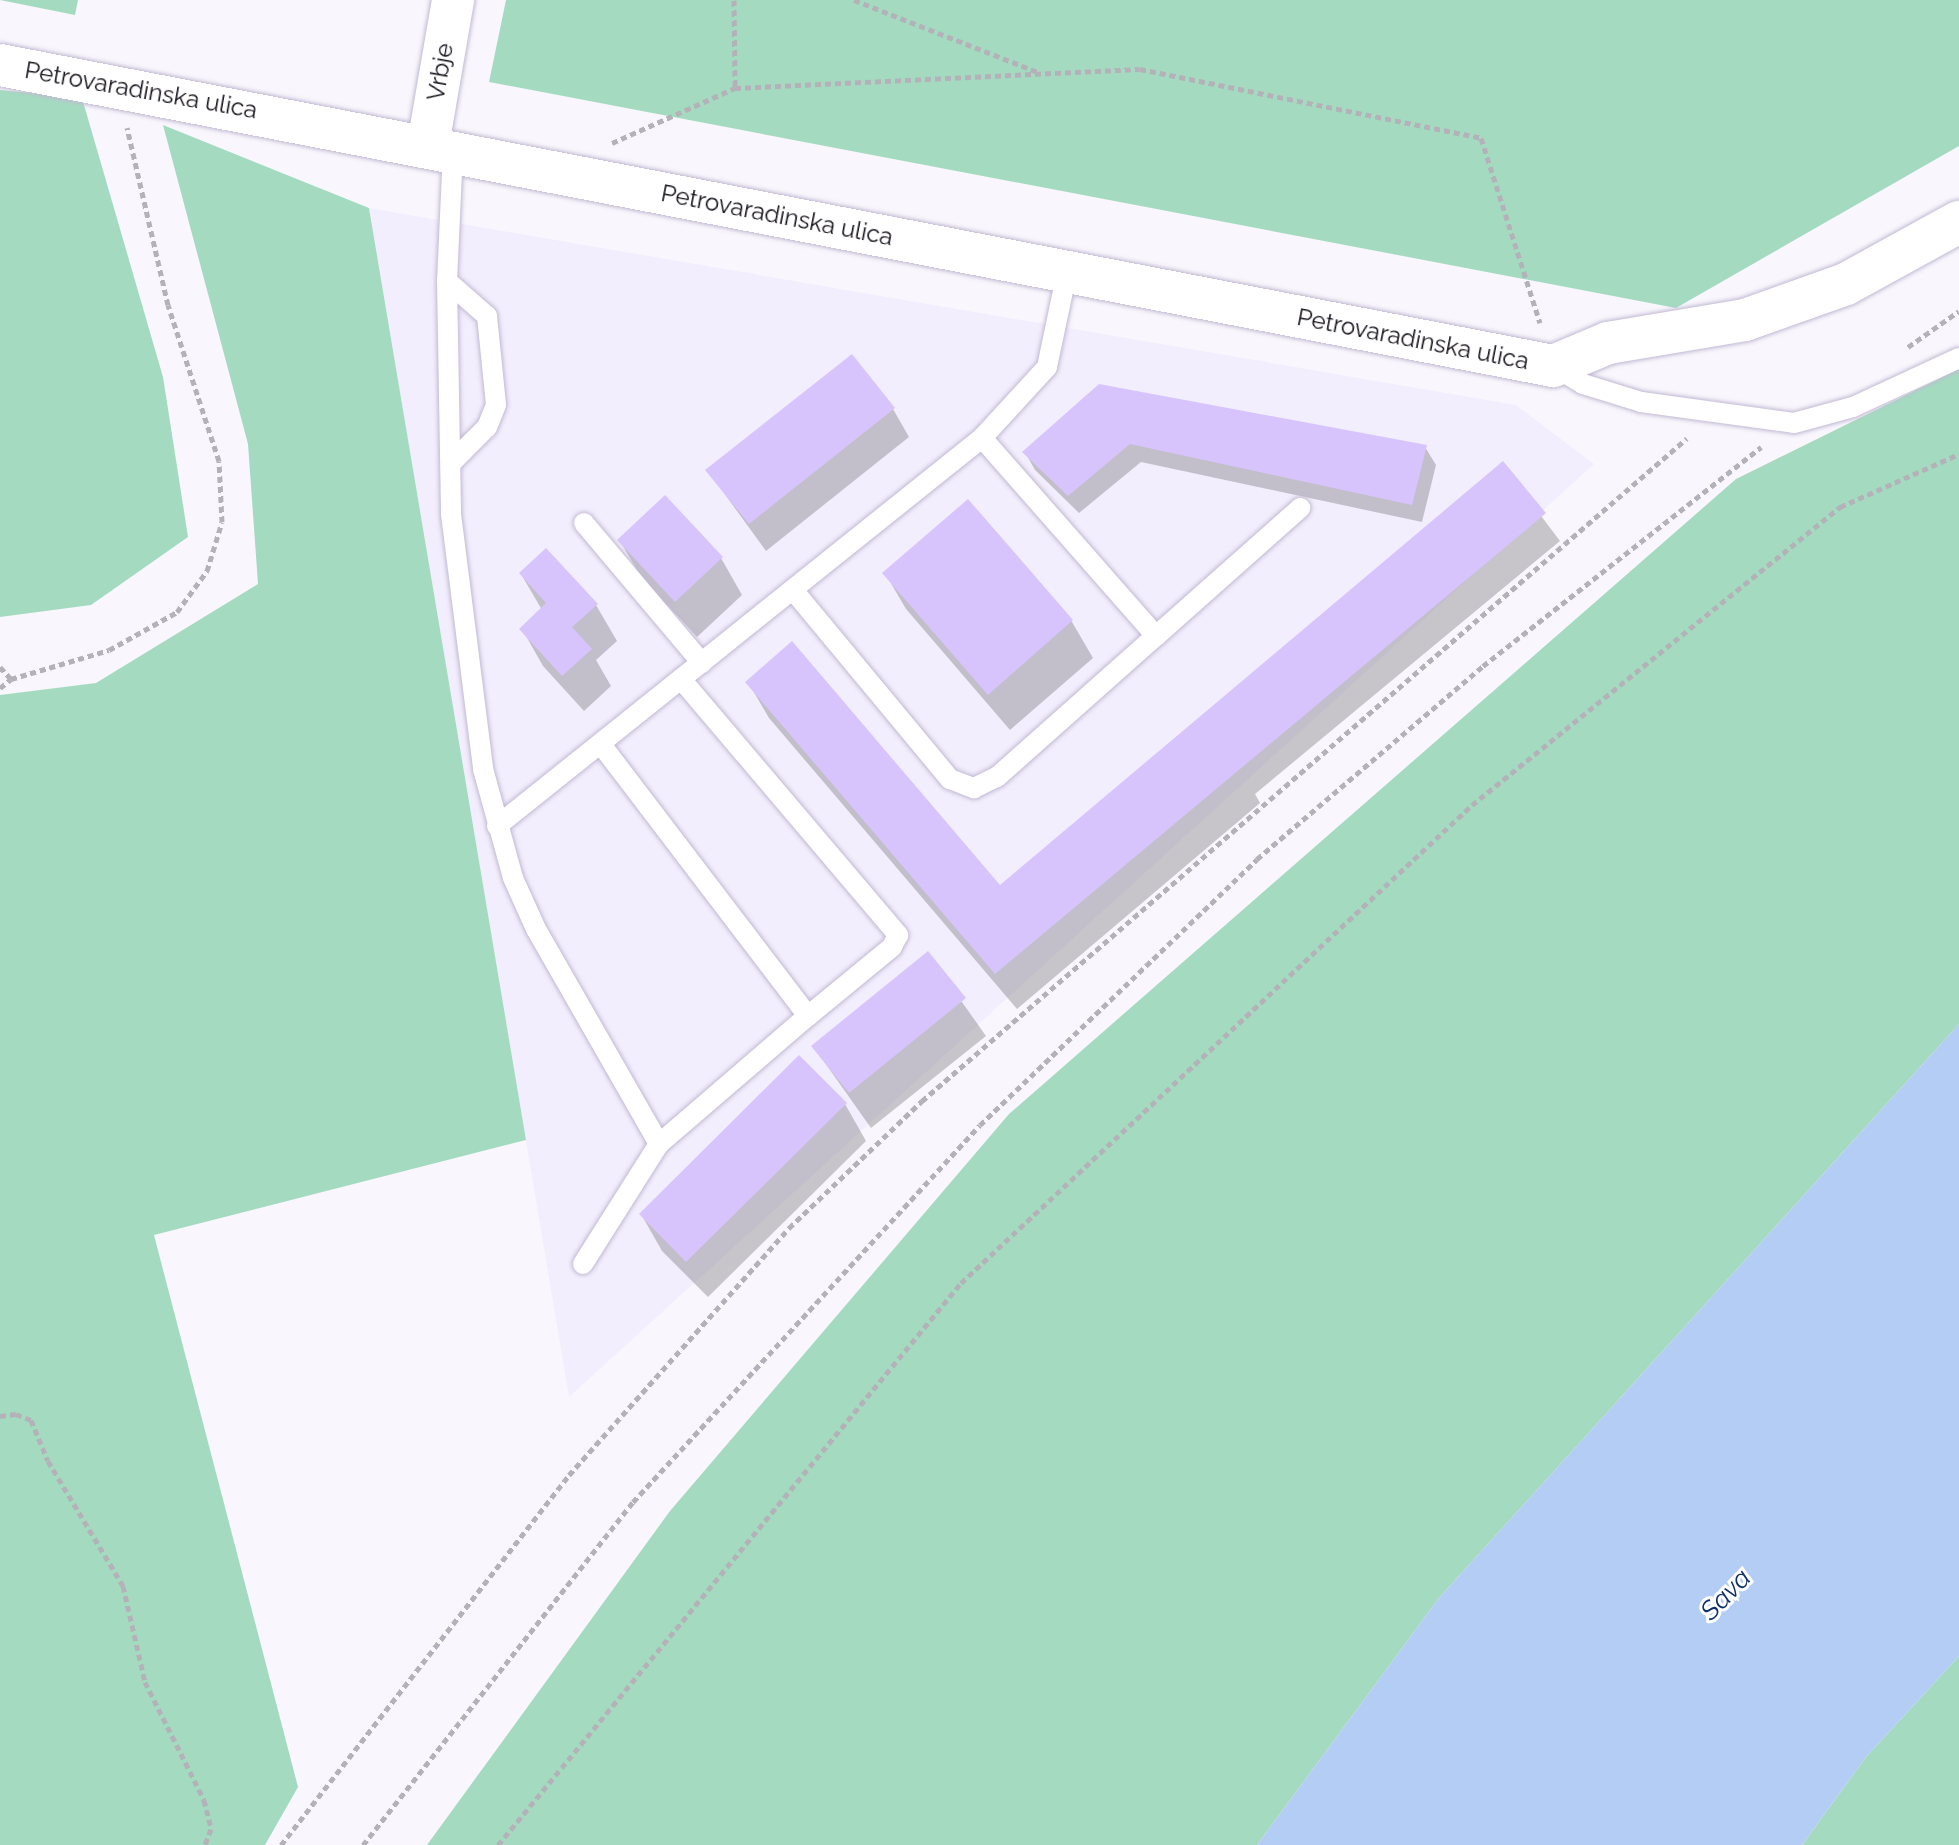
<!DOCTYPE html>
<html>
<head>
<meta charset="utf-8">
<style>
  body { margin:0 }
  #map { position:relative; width:1959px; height:1845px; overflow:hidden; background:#f9f7fd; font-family:Raleway,sans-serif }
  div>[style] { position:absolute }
  .built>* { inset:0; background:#f3eefd }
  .green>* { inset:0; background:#a4dbc0 }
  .water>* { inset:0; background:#b4cdf5 }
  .shadow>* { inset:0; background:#0003 }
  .building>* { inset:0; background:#d7c4fc }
  .path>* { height:5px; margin-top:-2.5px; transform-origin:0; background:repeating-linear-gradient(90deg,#b4b2b9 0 6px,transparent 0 10px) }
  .roads { filter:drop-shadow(0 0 2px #c1b9d3) drop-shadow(0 0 2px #c1b9d3) }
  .lane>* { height:20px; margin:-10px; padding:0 10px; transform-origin:10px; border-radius:10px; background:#fff }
  .street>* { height:42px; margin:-21px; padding:0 21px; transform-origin:21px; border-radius:21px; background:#fff }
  span { translate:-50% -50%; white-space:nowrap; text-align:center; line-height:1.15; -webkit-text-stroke:6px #fff; paint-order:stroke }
  .street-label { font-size:24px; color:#15111b }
  .water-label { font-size:26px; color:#0d306a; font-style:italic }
</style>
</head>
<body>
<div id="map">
  <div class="built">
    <i style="clip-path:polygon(369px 208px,1516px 405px,1594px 464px,569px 1397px)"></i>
  </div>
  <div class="green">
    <i style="clip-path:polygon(0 0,78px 0,75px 15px)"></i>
    <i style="clip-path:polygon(506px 0,1959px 0,1959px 146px,1676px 308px,489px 82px)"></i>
    <i style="clip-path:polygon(0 90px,82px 98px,163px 377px,188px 537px,91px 605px,0 617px)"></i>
    <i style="clip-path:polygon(163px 125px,369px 208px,526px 1140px,154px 1235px,298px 1787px,265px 1845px,0 1845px,0 695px,96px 683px,258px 584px,248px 444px)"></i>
    <i style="clip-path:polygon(1959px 369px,1959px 1024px,1439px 1598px,1257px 1845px,427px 1845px,670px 1511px,1009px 1114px,1736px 479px)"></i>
    <i style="clip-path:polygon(1959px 1656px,1959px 1845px,1802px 1845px,1866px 1757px)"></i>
  </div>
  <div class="water">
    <i style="clip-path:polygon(1959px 1024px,1959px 1656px,1866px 1757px,1802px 1845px,1257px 1845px,1439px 1598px)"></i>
  </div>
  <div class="shadow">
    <i style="clip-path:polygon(1100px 386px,1425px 447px,1436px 465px,1422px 522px,1141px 462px,1079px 513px,1035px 470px,1025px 452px)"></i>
    <i style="clip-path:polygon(893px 409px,909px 437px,766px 551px,708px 471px)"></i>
    <i style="clip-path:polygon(1502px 464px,1560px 541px,1255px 794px,1260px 803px,1017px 1009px,769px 718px,748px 682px,1000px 888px)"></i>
    <i style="clip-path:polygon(968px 501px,1072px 622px,1093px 658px,1010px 730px,906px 609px,885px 573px)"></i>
    <i style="clip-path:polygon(620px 541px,721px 558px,742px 595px,697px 637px,641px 577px)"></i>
    <i style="clip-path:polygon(521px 574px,596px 605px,617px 641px,596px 660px,611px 686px,584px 711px,543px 666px,522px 629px,542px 610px)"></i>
    <i style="clip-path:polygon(928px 954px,986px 1036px,871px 1128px,813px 1046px)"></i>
    <i style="clip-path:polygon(845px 1104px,866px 1141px,708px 1297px,662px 1251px,641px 1214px)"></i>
  </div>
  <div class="building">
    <i style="clip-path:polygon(852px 354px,895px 408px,749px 524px,705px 470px)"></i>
    <i style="clip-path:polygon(1099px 384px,1427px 445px,1412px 505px,1130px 444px,1068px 496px,1022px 452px)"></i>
    <i style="clip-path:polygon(1503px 461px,1546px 513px,995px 974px,745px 682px,792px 641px,1000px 885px)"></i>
    <i style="clip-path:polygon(665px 495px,723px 557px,675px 602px,617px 540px)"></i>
    <i style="clip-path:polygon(968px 499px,1073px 620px,988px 695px,882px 573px)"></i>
    <i style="clip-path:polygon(546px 548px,598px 604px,572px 627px,592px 649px,562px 676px,519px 629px,546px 603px,519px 573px)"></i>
    <i style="clip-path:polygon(928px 951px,966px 998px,849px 1093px,811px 1046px)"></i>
    <i style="clip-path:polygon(799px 1055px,847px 1103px,686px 1262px,639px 1214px)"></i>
  </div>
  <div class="path">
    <i style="left:734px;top:0;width:88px;rotate:89.3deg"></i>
    <i style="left:854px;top:0;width:198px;rotate:21.4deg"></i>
    <i style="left:612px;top:143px;width:135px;rotate:-24.1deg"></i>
    <i style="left:735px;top:88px;width:405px;rotate:-2.7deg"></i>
    <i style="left:1140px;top:69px;width:348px;rotate:11.4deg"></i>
    <i style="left:1481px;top:138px;width:194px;rotate:72.3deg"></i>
    <i style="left:1908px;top:347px;width:62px;rotate:-35.2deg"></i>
    <i style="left:0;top:667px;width:16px;rotate:47deg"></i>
    <i style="left:11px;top:679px;width:102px;rotate:-16.5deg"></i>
    <i style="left:109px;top:650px;width:78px;rotate:-29.2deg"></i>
    <i style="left:177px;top:612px;width:51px;rotate:-53.8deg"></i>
    <i style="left:207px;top:571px;width:51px;rotate:-73deg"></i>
    <i style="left:222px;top:522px;width:61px;rotate:-92.8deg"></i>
    <i style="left:219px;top:461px;width:164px;rotate:-108.1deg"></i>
    <i style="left:168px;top:305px;width:182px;rotate:-103deg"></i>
    <i style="left:0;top:688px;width:14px;rotate:-39deg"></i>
    <i style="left:0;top:1416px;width:16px;rotate:-7deg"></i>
    <i style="left:16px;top:1414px;width:16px;rotate:22deg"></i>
    <i style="left:31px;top:1420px;width:44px;rotate:67.5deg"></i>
    <i style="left:48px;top:1461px;width:146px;rotate:59deg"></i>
    <i style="left:123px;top:1586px;width:98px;rotate:77.1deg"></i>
    <i style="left:145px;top:1682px;width:132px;rotate:63.4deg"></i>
    <i style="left:204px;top:1800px;width:30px;rotate:76deg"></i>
    <i style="left:211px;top:1829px;width:17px;rotate:111deg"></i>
    <i style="left:281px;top:1845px;width:469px;rotate:-52.1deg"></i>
    <i style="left:569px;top:1475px;width:331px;rotate:-48.3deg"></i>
    <i style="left:789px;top:1228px;width:184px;rotate:-43.7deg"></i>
    <i style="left:922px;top:1101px;width:1012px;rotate:-40.91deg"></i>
    <i style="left:363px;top:1845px;width:437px;rotate:-51.8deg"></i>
    <i style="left:633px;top:1502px;width:512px;rotate:-47.37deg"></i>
    <i style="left:980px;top:1125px;width:384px;rotate:-43.8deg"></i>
    <i style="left:1257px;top:859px;width:297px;rotate:-40.5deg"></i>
    <i style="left:1483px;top:666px;width:354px;rotate:-38.2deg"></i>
    <i style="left:498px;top:1845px;width:728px;rotate:-50.52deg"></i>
    <i style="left:961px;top:1283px;width:700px;rotate:-43.09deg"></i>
    <i style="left:1472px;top:805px;width:474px;rotate:-39deg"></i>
    <i style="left:1840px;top:507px;width:130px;rotate:-24deg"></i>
  </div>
  <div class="roads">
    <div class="lane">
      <i style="left:453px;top:150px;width:131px;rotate:92.6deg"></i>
      <i style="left:447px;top:281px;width:233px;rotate:89deg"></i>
      <i style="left:451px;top:514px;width:257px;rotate:82.8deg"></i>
      <i style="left:483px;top:769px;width:113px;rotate:74.6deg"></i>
      <i style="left:513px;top:878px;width:56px;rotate:65.7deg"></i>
      <i style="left:536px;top:929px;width:248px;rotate:60.2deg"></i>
      <i style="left:659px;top:1144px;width:196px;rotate:-40.7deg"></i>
      <i style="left:808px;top:1016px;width:342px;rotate:-127.3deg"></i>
      <i style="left:447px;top:281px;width:53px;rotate:41.2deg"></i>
      <i style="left:487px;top:316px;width:89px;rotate:84.2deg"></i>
      <i style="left:496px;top:405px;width:24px;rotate:112deg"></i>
      <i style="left:487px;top:427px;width:51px;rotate:135deg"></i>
      <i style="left:1553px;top:366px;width:35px;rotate:31deg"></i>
      <i style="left:1583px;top:384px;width:61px;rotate:17.2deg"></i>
      <i style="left:1641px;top:402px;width:154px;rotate:7.8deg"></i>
      <i style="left:1794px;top:423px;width:61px;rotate:-15.2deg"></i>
      <i style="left:1853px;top:407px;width:117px;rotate:-24.8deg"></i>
      <i style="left:584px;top:523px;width:183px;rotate:49.9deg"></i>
      <i style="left:793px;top:590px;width:246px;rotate:50.3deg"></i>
      <i style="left:950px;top:779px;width:26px;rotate:21deg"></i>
      <i style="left:974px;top:788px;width:25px;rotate:-26deg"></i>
      <i style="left:997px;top:777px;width:213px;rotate:-41.6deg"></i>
      <i style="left:1156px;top:636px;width:264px;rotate:-131.3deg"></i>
      <i style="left:1156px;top:636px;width:193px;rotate:-41.6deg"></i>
      <i style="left:681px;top:679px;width:336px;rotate:49.7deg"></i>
      <i style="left:898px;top:935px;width:13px;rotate:117deg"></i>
      <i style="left:892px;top:947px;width:109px;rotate:140.6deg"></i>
      <i style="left:497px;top:826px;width:621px;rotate:-38.66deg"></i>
      <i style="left:982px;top:438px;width:96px;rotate:-47.5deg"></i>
      <i style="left:1047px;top:367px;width:97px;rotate:-78.1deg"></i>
      <i style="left:583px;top:1264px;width:142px;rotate:-57.7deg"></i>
    </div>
    <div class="street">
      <i style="left:0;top:65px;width:1582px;rotate:10.97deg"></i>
      <i style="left:1553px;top:366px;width:60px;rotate:-22.7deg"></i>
      <i style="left:1608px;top:343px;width:139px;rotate:-9.5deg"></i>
      <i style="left:1745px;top:320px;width:107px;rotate:-19.6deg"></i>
      <i style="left:1846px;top:284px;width:129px;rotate:-28.8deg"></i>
      <i style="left:428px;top:145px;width:147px;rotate:-80.2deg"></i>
    </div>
  </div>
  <div class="street-label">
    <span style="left:440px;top:72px;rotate:-80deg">Vrbje</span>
    <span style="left:141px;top:90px;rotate:10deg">Petrovaradinska ulica</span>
    <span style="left:777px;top:215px;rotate:11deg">Petrovaradinska ulica</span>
    <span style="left:1413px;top:339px;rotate:11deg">Petrovaradinska ulica</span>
  </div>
  <div class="water-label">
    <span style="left:1726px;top:1595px;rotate:-46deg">Sava</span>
  </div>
</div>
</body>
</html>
